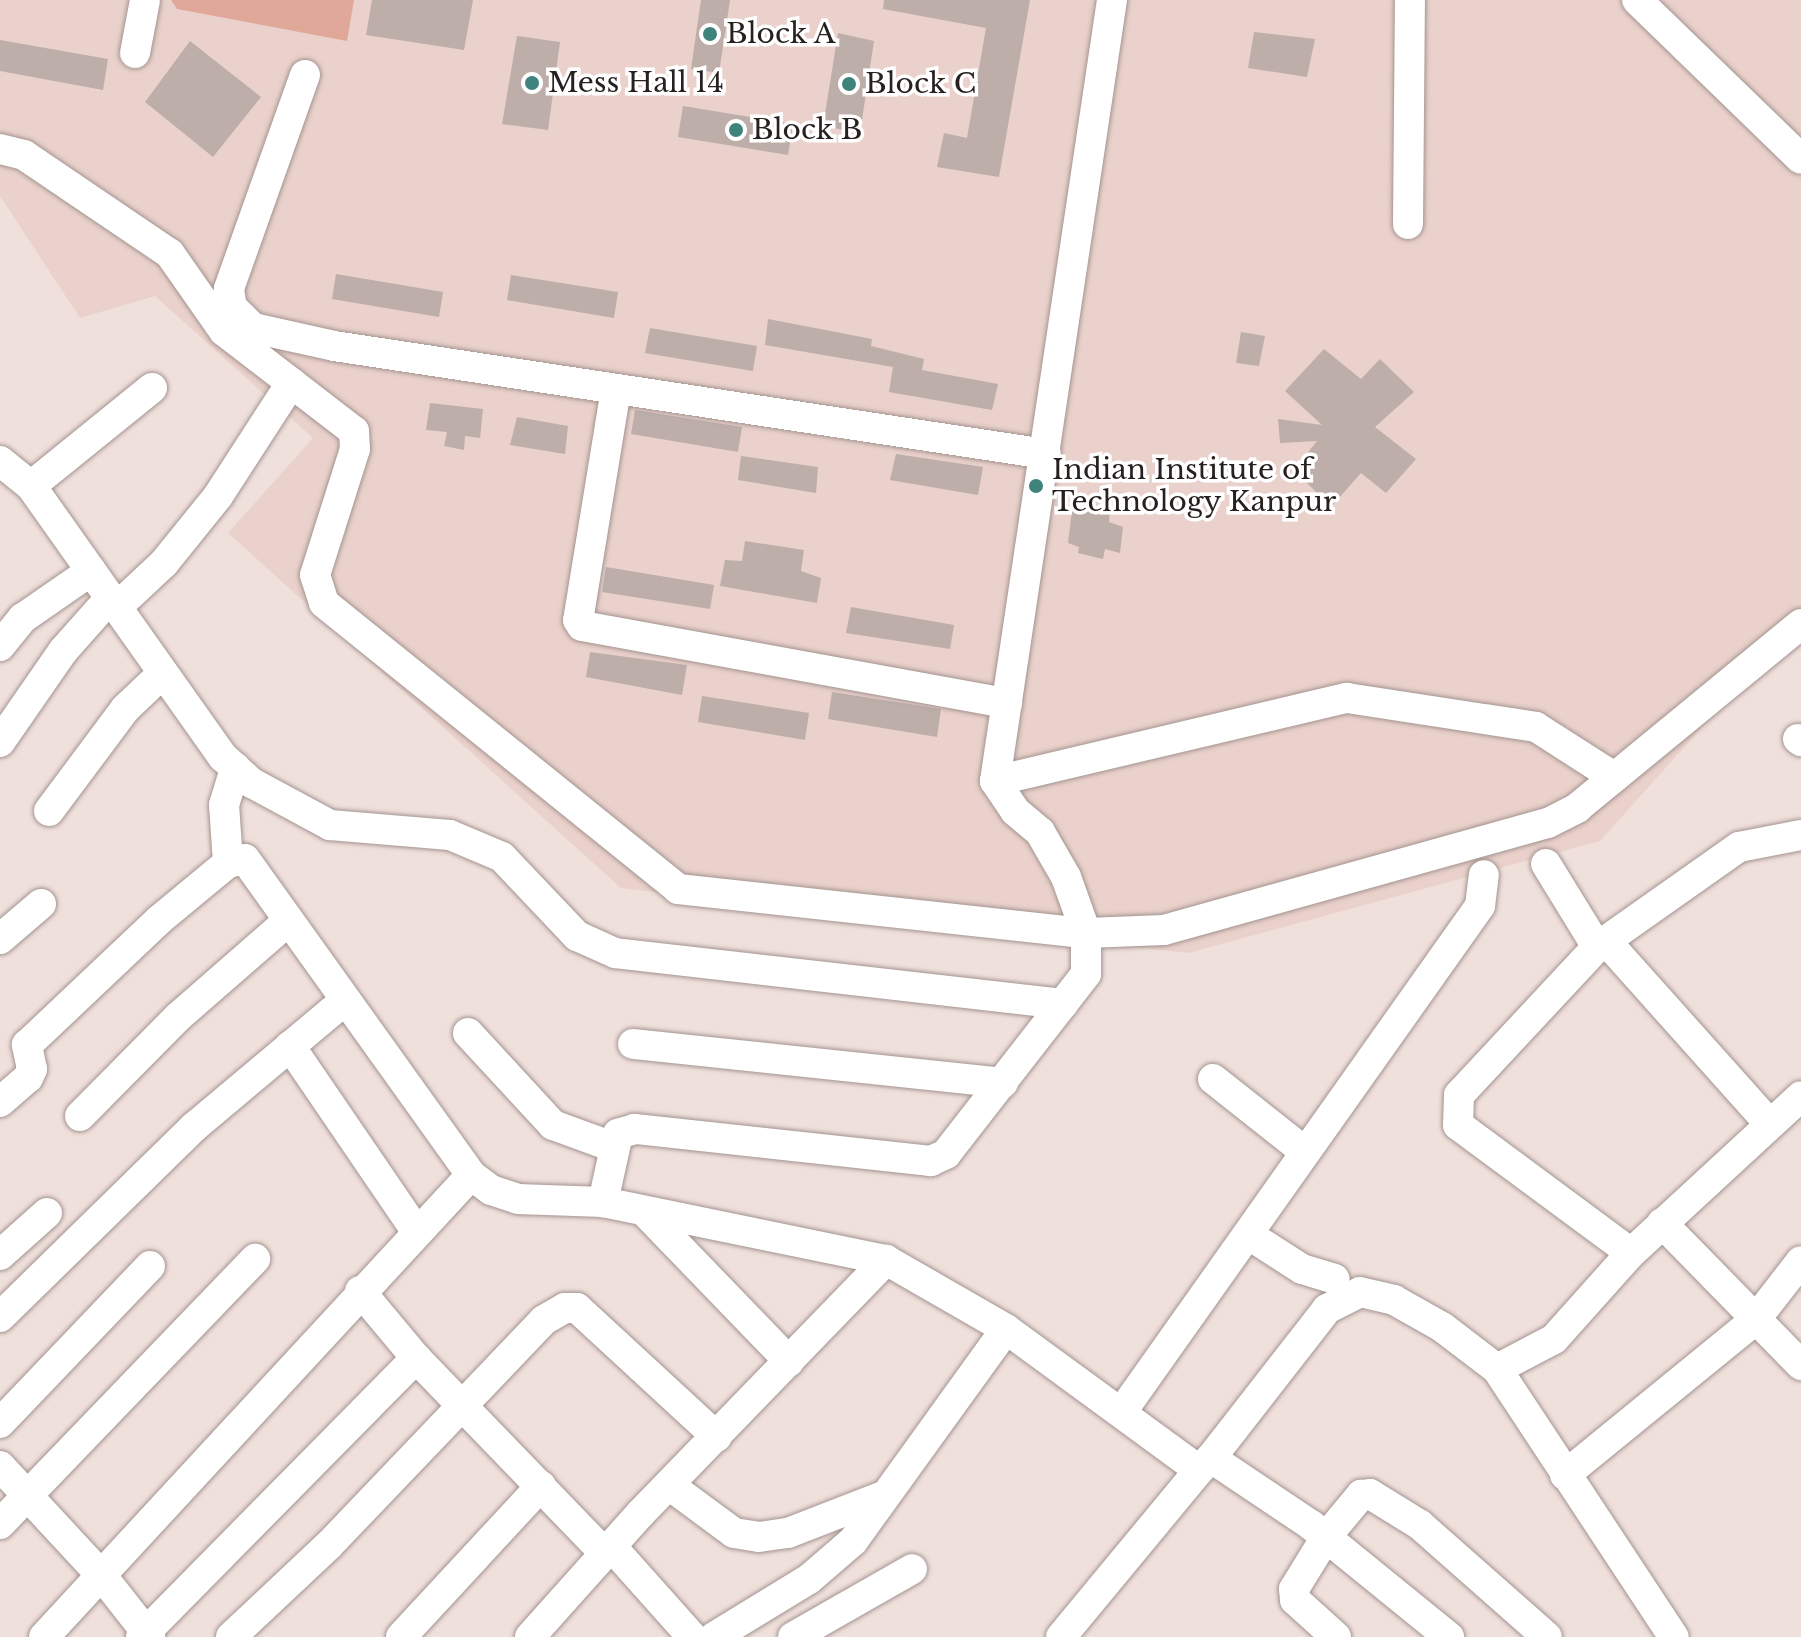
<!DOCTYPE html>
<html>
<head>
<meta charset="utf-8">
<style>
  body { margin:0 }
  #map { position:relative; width:1801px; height:1637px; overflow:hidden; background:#f0e0dc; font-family:"Libre Baskerville",serif }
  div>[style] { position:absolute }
  .built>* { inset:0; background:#ead1cb }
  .green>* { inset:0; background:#e0a899 }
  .building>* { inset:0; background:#bdaeaa }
  .roads { filter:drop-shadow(0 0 2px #a39490) drop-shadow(0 0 2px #a39490) }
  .minor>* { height:30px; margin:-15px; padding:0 15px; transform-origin:15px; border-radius:15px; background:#fff }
  .dots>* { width:22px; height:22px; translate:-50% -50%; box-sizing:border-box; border:4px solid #fff; border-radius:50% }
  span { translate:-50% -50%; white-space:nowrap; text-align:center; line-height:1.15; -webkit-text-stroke:7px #fff; paint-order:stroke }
  .poi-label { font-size:28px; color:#26201f }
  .left { translate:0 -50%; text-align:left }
</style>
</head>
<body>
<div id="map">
  <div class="built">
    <i style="clip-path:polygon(0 0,1801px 0,1801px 617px,1600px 841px,1188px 953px,621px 888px,228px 533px,313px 438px,155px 296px,80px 318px,0 196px)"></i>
  </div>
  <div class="green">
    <i style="clip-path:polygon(171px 0,354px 0,347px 41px,177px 9px)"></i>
  </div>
  <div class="building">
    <i style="clip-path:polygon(372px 0,473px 0,464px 50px,366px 35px)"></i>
    <i style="clip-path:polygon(701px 0,730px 0,719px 73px,691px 69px)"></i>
    <i style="clip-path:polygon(884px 0,1030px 0,999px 177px,937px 167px,944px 133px,967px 138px,986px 28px,883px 9px)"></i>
    <i style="clip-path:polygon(1254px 32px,1315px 39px,1307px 77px,1248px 68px)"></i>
    <i style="clip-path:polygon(838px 33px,874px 41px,860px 133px,823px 126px)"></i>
    <i style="clip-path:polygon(517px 36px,560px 42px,548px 130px,502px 124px)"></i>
    <i style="clip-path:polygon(0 40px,108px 59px,103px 90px,0 71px)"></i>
    <i style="clip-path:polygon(190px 41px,261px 97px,213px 157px,145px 102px)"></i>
    <i style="clip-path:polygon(683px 106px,793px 124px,788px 155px,678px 137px)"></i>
    <i style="clip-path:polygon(336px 274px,443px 292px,439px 317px,332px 299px)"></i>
    <i style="clip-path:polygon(511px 275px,618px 292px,614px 318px,507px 300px)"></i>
    <i style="clip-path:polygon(768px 319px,872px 339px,871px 346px,924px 359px,922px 370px,998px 384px,992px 410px,889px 392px,893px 367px,765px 345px)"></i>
    <i style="clip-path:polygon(650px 328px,757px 346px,753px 371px,645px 353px)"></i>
    <i style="clip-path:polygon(1241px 332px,1265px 336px,1259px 366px,1236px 363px)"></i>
    <i style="clip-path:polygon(1324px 349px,1361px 379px,1380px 359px,1414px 392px,1375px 427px,1416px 459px,1386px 493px,1361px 473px,1331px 507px,1294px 470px,1317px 441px,1280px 443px,1278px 419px,1322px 425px,1285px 391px)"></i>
    <i style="clip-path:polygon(430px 403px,483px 409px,480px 438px,465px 436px,464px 450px,444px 446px,447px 432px,426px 430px)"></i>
    <i style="clip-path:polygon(635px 410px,742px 427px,738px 452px,631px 434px)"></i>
    <i style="clip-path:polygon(517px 417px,568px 426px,565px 454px,510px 445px)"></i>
    <i style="clip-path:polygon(896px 454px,983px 467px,978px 495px,890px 480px)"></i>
    <i style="clip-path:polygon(741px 456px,818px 467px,816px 493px,738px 480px)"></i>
    <i style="clip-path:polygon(1089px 504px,1110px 510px,1109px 522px,1123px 527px,1120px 553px,1105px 549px,1103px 559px,1078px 553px,1079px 547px,1068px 543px,1072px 510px,1087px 512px)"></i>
    <i style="clip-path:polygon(745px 541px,804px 550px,801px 571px,821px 578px,817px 603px,720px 586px,725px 560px,742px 561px)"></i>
    <i style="clip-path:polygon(606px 567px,714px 585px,710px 609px,602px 592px)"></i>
    <i style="clip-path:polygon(851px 607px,954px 625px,950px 649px,846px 633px)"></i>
    <i style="clip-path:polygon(590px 652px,687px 665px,682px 695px,586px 677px)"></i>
    <i style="clip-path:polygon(832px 692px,941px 709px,937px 737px,828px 719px)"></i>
    <i style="clip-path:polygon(702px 696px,809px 713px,805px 740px,698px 722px)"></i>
  </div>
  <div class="roads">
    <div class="minor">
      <i style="left:1112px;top:0;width:790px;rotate:98.52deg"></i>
      <i style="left:995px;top:781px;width:36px;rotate:56deg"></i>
      <i style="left:1015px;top:811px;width:33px;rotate:40deg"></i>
      <i style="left:1040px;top:832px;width:52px;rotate:60deg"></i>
      <i style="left:1066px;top:877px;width:59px;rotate:70.3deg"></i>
      <i style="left:1086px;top:933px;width:41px;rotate:90deg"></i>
      <i style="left:1086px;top:974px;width:228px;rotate:127.9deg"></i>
      <i style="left:946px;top:1154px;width:17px;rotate:155deg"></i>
      <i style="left:931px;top:1161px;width:298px;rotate:-173.8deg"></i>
      <i style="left:635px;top:1129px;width:18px;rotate:164deg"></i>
      <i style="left:618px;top:1134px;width:70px;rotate:102.4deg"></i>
      <i style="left:603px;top:1202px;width:289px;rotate:11.6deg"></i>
      <i style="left:886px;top:1260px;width:138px;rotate:29.9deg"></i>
      <i style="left:1006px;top:1329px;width:239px;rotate:36.2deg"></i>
      <i style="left:1199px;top:1470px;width:17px;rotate:-45deg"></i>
      <i style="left:1211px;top:1458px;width:120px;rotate:33.8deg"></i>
      <i style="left:1311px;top:1525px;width:178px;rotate:39.1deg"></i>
      <i style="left:1637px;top:0;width:228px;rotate:44.1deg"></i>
      <i style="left:135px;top:53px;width:54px;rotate:-79.3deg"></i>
      <i style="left:305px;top:75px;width:227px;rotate:109.6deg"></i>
      <i style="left:229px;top:289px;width:18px;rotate:81deg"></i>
      <i style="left:232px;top:307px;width:30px;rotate:45deg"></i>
      <i style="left:253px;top:328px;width:83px;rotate:12.5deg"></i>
      <i style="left:334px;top:346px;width:720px;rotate:8.63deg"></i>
      <i style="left:0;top:149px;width:25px;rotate:14deg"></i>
      <i style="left:24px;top:155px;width:176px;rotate:34.1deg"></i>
      <i style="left:170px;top:254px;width:94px;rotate:55deg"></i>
      <i style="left:224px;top:331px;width:164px;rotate:37.6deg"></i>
      <i style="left:354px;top:431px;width:18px;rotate:87deg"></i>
      <i style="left:355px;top:449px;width:132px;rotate:107.6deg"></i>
      <i style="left:315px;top:575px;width:29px;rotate:72deg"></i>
      <i style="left:324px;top:603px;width:455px;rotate:38.9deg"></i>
      <i style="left:678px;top:889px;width:410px;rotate:6.2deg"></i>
      <i style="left:1086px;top:933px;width:78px;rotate:-2.2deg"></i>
      <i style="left:1164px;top:930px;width:399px;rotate:-15.6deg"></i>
      <i style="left:1548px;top:823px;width:33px;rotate:-27deg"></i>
      <i style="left:1577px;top:808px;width:290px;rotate:-39.4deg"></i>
      <i style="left:1408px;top:224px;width:224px;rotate:-89.5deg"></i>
      <i style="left:152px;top:388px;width:156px;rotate:141deg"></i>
      <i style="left:31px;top:486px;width:332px;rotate:54.7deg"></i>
      <i style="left:223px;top:757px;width:39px;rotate:42deg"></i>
      <i style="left:252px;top:783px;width:89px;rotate:28.3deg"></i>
      <i style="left:330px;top:825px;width:120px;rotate:4.8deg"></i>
      <i style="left:450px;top:835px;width:56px;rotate:22.9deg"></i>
      <i style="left:502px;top:857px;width:109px;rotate:46.5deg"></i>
      <i style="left:577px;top:936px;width:42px;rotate:24.1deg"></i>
      <i style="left:615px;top:953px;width:451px;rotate:6.5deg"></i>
      <i style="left:616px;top:389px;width:234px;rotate:99.3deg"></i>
      <i style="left:578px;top:620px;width:7px;rotate:56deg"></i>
      <i style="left:582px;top:626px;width:432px;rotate:10.3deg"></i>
      <i style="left:0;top:461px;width:40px;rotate:39deg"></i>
      <i style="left:117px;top:607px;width:64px;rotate:-43.1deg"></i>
      <i style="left:164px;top:563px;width:86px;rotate:-51.1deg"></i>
      <i style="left:218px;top:496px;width:135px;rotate:-57.1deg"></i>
      <i style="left:0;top:646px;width:36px;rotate:-51deg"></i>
      <i style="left:23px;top:618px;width:83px;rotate:-34.7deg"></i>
      <i style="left:1798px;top:739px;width:4px;rotate:34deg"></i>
      <i style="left:0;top:742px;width:111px;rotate:-55.3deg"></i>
      <i style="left:63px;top:651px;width:71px;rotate:-48.4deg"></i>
      <i style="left:995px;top:781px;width:362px;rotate:-13.3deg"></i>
      <i style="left:1347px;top:698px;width:191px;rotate:8.7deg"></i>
      <i style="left:1536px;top:727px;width:93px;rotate:32.7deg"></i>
      <i style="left:49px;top:811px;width:127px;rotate:-53.3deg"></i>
      <i style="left:125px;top:709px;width:52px;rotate:-43.5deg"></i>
      <i style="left:228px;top:863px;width:58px;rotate:-93.9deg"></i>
      <i style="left:224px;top:805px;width:39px;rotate:-73deg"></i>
      <i style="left:1546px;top:864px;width:97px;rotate:58.4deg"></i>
      <i style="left:0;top:939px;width:54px;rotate:-40.5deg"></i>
      <i style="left:1606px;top:941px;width:243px;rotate:48.2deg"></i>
      <i style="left:468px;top:1033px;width:125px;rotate:47.3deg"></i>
      <i style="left:553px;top:1125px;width:64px;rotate:20.1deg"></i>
      <i style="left:633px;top:1044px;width:372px;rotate:6deg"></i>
      <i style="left:290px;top:1046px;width:225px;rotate:55.7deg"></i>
      <i style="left:1213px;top:1079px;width:116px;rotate:38.4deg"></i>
      <i style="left:0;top:1102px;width:37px;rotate:-41deg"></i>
      <i style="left:28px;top:1078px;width:10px;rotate:-66deg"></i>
      <i style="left:32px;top:1069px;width:25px;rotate:-102deg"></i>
      <i style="left:27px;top:1045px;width:182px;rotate:-43.4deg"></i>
      <i style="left:159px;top:920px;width:89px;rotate:-39.6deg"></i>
      <i style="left:228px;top:863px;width:17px;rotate:-13deg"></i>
      <i style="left:245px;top:859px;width:388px;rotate:54.4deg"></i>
      <i style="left:471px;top:1175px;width:25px;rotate:37deg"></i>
      <i style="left:491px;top:1190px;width:28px;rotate:18deg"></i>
      <i style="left:518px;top:1199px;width:85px;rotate:2deg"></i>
      <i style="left:80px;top:1116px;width:139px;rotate:-45.3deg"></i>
      <i style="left:178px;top:1017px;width:147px;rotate:-41.1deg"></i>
      <i style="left:644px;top:1211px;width:209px;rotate:46deg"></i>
      <i style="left:1662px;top:1223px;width:199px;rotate:45.6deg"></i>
      <i style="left:1249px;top:1235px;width:63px;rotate:32.7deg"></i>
      <i style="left:1302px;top:1269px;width:34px;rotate:17deg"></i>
      <i style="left:1631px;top:1253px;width:215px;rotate:-143.5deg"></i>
      <i style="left:1458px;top:1125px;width:30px;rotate:-88deg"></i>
      <i style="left:1459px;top:1095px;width:202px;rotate:-47deg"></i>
      <i style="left:1597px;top:947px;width:174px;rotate:-35.2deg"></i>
      <i style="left:1739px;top:847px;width:63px;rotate:-11deg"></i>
      <i style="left:0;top:1255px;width:63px;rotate:-41.8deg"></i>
      <i style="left:360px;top:1291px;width:87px;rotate:50.1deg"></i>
      <i style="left:416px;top:1358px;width:272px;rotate:46deg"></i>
      <i style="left:0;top:1317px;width:272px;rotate:-44.4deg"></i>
      <i style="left:194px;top:1127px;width:196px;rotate:-40deg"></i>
      <i style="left:1497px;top:1369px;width:64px;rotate:-27.8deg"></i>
      <i style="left:1554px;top:1339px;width:115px;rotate:-48.2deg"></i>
      <i style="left:1631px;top:1253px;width:231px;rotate:-42.7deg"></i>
      <i style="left:1123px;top:1410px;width:618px;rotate:-54.69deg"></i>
      <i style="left:1480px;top:906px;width:31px;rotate:-83deg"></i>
      <i style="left:0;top:1423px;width:217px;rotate:-46.3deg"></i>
      <i style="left:1211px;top:1458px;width:189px;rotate:-52.1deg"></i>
      <i style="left:1327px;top:1309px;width:37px;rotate:-27deg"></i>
      <i style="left:1360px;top:1292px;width:35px;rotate:13deg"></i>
      <i style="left:1394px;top:1300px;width:55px;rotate:29.4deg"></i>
      <i style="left:1442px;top:1327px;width:69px;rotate:37.4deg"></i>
      <i style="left:1497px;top:1369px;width:321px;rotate:56.6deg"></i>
      <i style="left:0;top:1466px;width:150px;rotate:47.2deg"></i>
      <i style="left:102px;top:1576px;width:78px;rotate:51.8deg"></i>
      <i style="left:1565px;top:1475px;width:247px;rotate:-39.2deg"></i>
      <i style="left:1756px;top:1319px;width:73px;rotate:-52.2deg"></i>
      <i style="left:669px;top:1485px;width:81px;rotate:36.4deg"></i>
      <i style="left:734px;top:1533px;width:25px;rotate:9deg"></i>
      <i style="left:759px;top:1537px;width:29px;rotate:-8deg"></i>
      <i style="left:788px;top:1533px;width:100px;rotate:-21.2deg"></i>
      <i style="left:0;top:1524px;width:368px;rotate:-46.1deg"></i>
      <i style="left:611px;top:1546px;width:122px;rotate:48.3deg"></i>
      <i style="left:44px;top:1637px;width:629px;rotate:-47.25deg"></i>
      <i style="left:141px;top:1637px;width:392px;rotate:-45.4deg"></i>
      <i style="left:231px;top:1637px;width:134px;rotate:-43.2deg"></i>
      <i style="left:329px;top:1545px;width:311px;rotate:-46.3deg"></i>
      <i style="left:544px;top:1320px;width:24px;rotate:-30deg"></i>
      <i style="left:565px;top:1308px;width:12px"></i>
      <i style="left:577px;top:1308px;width:190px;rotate:42.7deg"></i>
      <i style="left:401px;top:1637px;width:206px;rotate:-47.2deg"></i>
      <i style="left:530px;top:1637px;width:165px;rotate:-48.2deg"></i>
      <i style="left:640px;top:1514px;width:354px;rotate:-45.9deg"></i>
      <i style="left:714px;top:1637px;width:111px;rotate:-31.4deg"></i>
      <i style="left:809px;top:1579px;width:58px;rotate:-40.8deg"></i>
      <i style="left:853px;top:1541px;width:261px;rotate:-54.2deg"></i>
      <i style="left:793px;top:1637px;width:137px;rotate:-29.7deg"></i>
      <i style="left:1061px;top:1637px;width:217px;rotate:-50.4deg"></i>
      <i style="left:1336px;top:1637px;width:55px;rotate:-137.9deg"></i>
      <i style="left:1295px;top:1600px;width:11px;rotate:-95deg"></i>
      <i style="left:1294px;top:1589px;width:61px;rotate:-58.4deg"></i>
      <i style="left:1326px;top:1537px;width:55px;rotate:-50.2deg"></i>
      <i style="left:1361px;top:1495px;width:9px;rotate:-6deg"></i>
      <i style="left:1370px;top:1494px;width:59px;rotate:31.8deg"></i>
      <i style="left:1420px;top:1525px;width:169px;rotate:41.4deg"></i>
    </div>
  </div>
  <div class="dots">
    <i style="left:710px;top:34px;background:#3e847c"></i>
    <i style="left:532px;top:83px;background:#3e847c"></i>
    <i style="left:849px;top:84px;background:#3e847c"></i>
    <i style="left:736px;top:130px;background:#3e847c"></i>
    <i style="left:1036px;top:486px;background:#3e847c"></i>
  </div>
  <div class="poi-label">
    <span class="left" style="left:726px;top:34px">Block A</span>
    <span class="left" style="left:548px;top:83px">Mess Hall 14</span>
    <span class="left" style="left:865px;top:84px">Block C</span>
    <span class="left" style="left:752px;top:130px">Block B</span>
    <span class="left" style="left:1052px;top:486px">Indian Institute of<br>Technology Kanpur</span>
  </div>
</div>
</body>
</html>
